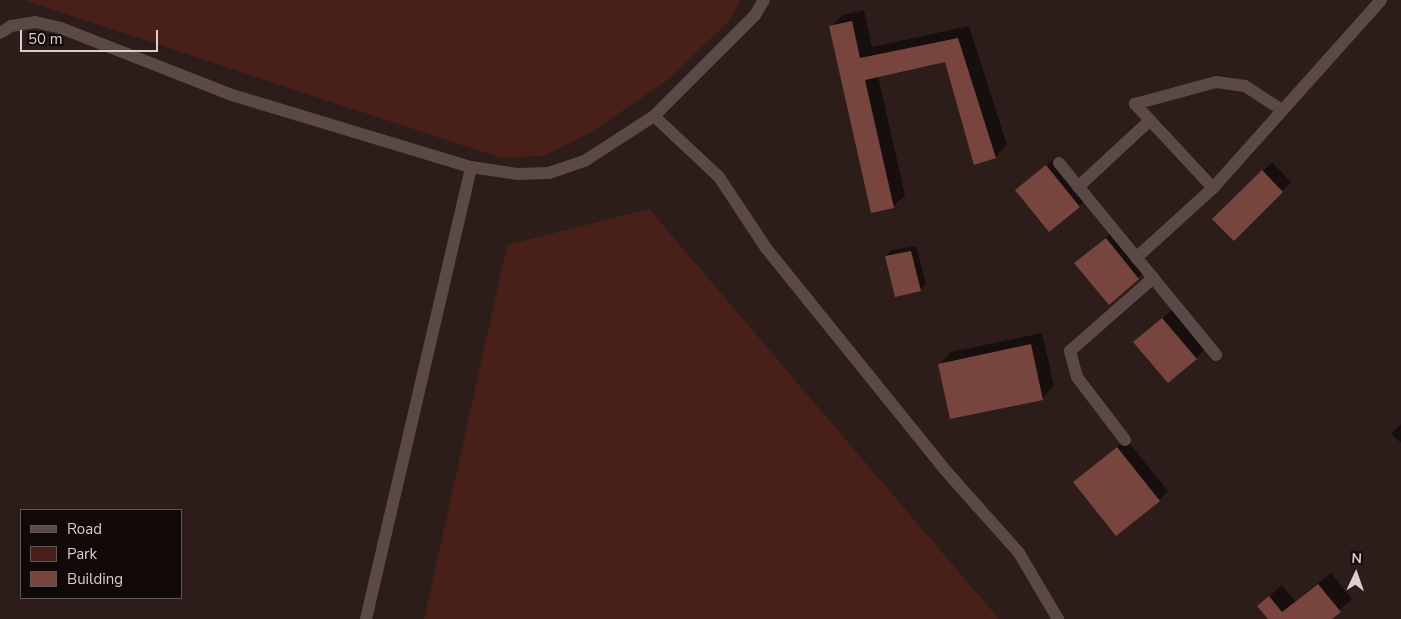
<!DOCTYPE html>
<html>
<head>
<meta charset="utf-8">
<style>
  body { margin:0 }
  #map { position:relative; width:1401px; height:619px; overflow:hidden; background:#2c1d1b; font-family:"Nunito Sans",sans-serif }
  div>[style] { position:absolute }
  .green>* { inset:0; background:#491f19 }
  .shadow>* { inset:0; background:#0007 }
  .building>* { inset:0; background:#77453d }
  .minor>* { height:12px; margin:-6px; padding:0 6px; transform-origin:6px; border-radius:6px; background:#5a4946 }
  span { translate:-50% -50%; white-space:nowrap; text-align:center; line-height:1.15; -webkit-text-stroke:4px #100908; paint-order:stroke }
  .legend { position:absolute; left:20px; top:509px; width:162px; height:90px; box-sizing:border-box; background:#100908; border:1px solid #605857; margin:0; padding:6px 9px; list-style:none; font-size:15px; color:#d9cfcd }
  .legend li { display:flex; align-items:center; gap:10px; height:25px }
  .legend b { width:25px; border:1px solid #605857 }
  .north { position:absolute; left:1331px; top:549px; width:50px; height:50px; -webkit-text-stroke:4px #100908; paint-order:stroke; rotate:3deg; font-size:14px; font-weight:700; line-height:20px; text-align:center; color:#d9cfcd }
  .north::after { content:''; display:block; margin:auto; width:18px; height:22px; background:#d9cfcd; clip-path:polygon(50% 0,100% 100%,50% 72%,0 100%) }
  .scale { position:absolute; left:20px; top:30px; width:138px; height:22px; box-sizing:border-box; border:2px solid #d9cfcd; border-top:0; padding-left:6px; font-size:15px; line-height:18px; white-space:nowrap; color:#d9cfcd; -webkit-text-stroke:4px #100908; paint-order:stroke }
</style>
</head>
<body>
<div id="map">
  <div class="green">
    <i style="clip-path:polygon(24px 0,740px 0,729px 21px,669px 79px,590px 133px,543px 156px,501px 158px)"></i>
    <i style="clip-path:polygon(649px 209px,998px 618px,999px 619px,424px 619px,507px 245px)"></i>
  </div>
  <div class="shadow">
    <i style="clip-path:polygon(864px 10px,872px 47px,969px 26px,1007px 145px,995px 157px,946px 61px,878px 76px,905px 195px,893px 207px,831px 27px,843px 15px)"></i>
    <i style="clip-path:polygon(1056px 157px,1088px 197px,1079px 206px,1017px 190px)"></i>
    <i style="clip-path:polygon(1272px 162px,1291px 182px,1234px 239px,1214px 219px)"></i>
    <i style="clip-path:polygon(1116px 229px,1148px 269px,1138px 278px,1076px 263px)"></i>
    <i style="clip-path:polygon(916px 246px,926px 284px,920px 290px,886px 256px,892px 250px)"></i>
    <i style="clip-path:polygon(1172px 310px,1205px 349px,1196px 358px,1144px 333px)"></i>
    <i style="clip-path:polygon(1042px 333px,1054px 386px,1042px 398px,940px 364px,951px 352px)"></i>
    <i style="clip-path:polygon(1401px 424px,1401px 443px,1391px 434px)"></i>
    <i style="clip-path:polygon(1126px 439px,1168px 491px,1159px 500px,1074px 482px)"></i>
    <i style="clip-path:polygon(1331px 573px,1352px 599px,1330px 619px,1269px 619px,1259px 606px,1282px 585px,1295px 601px)"></i>
  </div>
  <div class="building">
    <i style="clip-path:polygon(852px 21px,860px 58px,958px 38px,996px 158px,974px 165px,945px 62px,865px 80px,894px 208px,871px 213px,829px 26px)"></i>
    <i style="clip-path:polygon(1046px 165px,1080px 207px,1049px 232px,1015px 190px)"></i>
    <i style="clip-path:polygon(1262px 170px,1283px 192px,1234px 241px,1212px 219px)"></i>
    <i style="clip-path:polygon(1106px 238px,1139px 279px,1109px 305px,1074px 263px)"></i>
    <i style="clip-path:polygon(911px 251px,921px 291px,895px 297px,885px 256px)"></i>
    <i style="clip-path:polygon(1162px 318px,1197px 359px,1168px 383px,1133px 342px)"></i>
    <i style="clip-path:polygon(1031px 344px,1043px 400px,950px 419px,938px 364px)"></i>
    <i style="clip-path:polygon(1117px 447px,1160px 501px,1116px 536px,1073px 482px)"></i>
    <i style="clip-path:polygon(1318px 584px,1341px 612px,1332px 619px,1268px 619px,1257px 606px,1269px 596px,1282px 612px)"></i>
  </div>
  <div class="minor">
    <i style="left:0;top:33px;width:13px;rotate:-32deg"></i>
    <i style="left:11px;top:26px;width:24px;rotate:-9deg"></i>
    <i style="left:35px;top:22px;width:27px;rotate:13deg"></i>
    <i style="left:61px;top:28px;width:184px;rotate:21.4deg"></i>
    <i style="left:232px;top:95px;width:250px;rotate:16.8deg"></i>
    <i style="left:471px;top:167px;width:48px;rotate:8.5deg"></i>
    <i style="left:518px;top:174px;width:31px;rotate:-2deg"></i>
    <i style="left:549px;top:173px;width:39px;rotate:-19deg"></i>
    <i style="left:586px;top:160px;width:81px;rotate:-32.9deg"></i>
    <i style="left:654px;top:116px;width:143px;rotate:-45deg"></i>
    <i style="left:755px;top:15px;width:17px;rotate:-59deg"></i>
    <i style="left:654px;top:116px;width:89px;rotate:43.2deg"></i>
    <i style="left:719px;top:177px;width:85px;rotate:56.5deg"></i>
    <i style="left:766px;top:248px;width:287px;rotate:51.1deg"></i>
    <i style="left:946px;top:471px;width:110px;rotate:48.3deg"></i>
    <i style="left:1019px;top:553px;width:77px;rotate:59.4deg"></i>
    <i style="left:1059px;top:163px;width:248px;rotate:50.7deg"></i>
    <i style="left:1078px;top:187px;width:98px;rotate:-42.9deg"></i>
    <i style="left:1213px;top:188px;width:115px;rotate:-132.9deg"></i>
    <i style="left:1135px;top:104px;width:84px;rotate:-15.2deg"></i>
    <i style="left:1216px;top:82px;width:29px;rotate:8deg"></i>
    <i style="left:1245px;top:86px;width:44px;rotate:33deg"></i>
    <i style="left:1136px;top:258px;width:104px;rotate:-42.3deg"></i>
    <i style="left:1213px;top:188px;width:252px;rotate:-48.2deg"></i>
    <i style="left:1125px;top:440px;width:79px;rotate:-127.3deg"></i>
    <i style="left:1077px;top:377px;width:27px;rotate:-105deg"></i>
    <i style="left:1070px;top:351px;width:111px;rotate:-41.3deg"></i>
    <i style="left:366px;top:619px;width:464px;rotate:-76.9deg"></i>
  </div>
  <ul class="legend">
  <li><b style="height:6px;background:#5a4946"></b>Road</li>
  <li><b style="height:14px;background:#491f19"></b>Park</li>
  <li><b style="height:14px;background:#77453d"></b>Building</li>
  </ul>
  <div class="north">N</div>
  <div class="scale">50 m</div>
</div>
</body>
</html>
